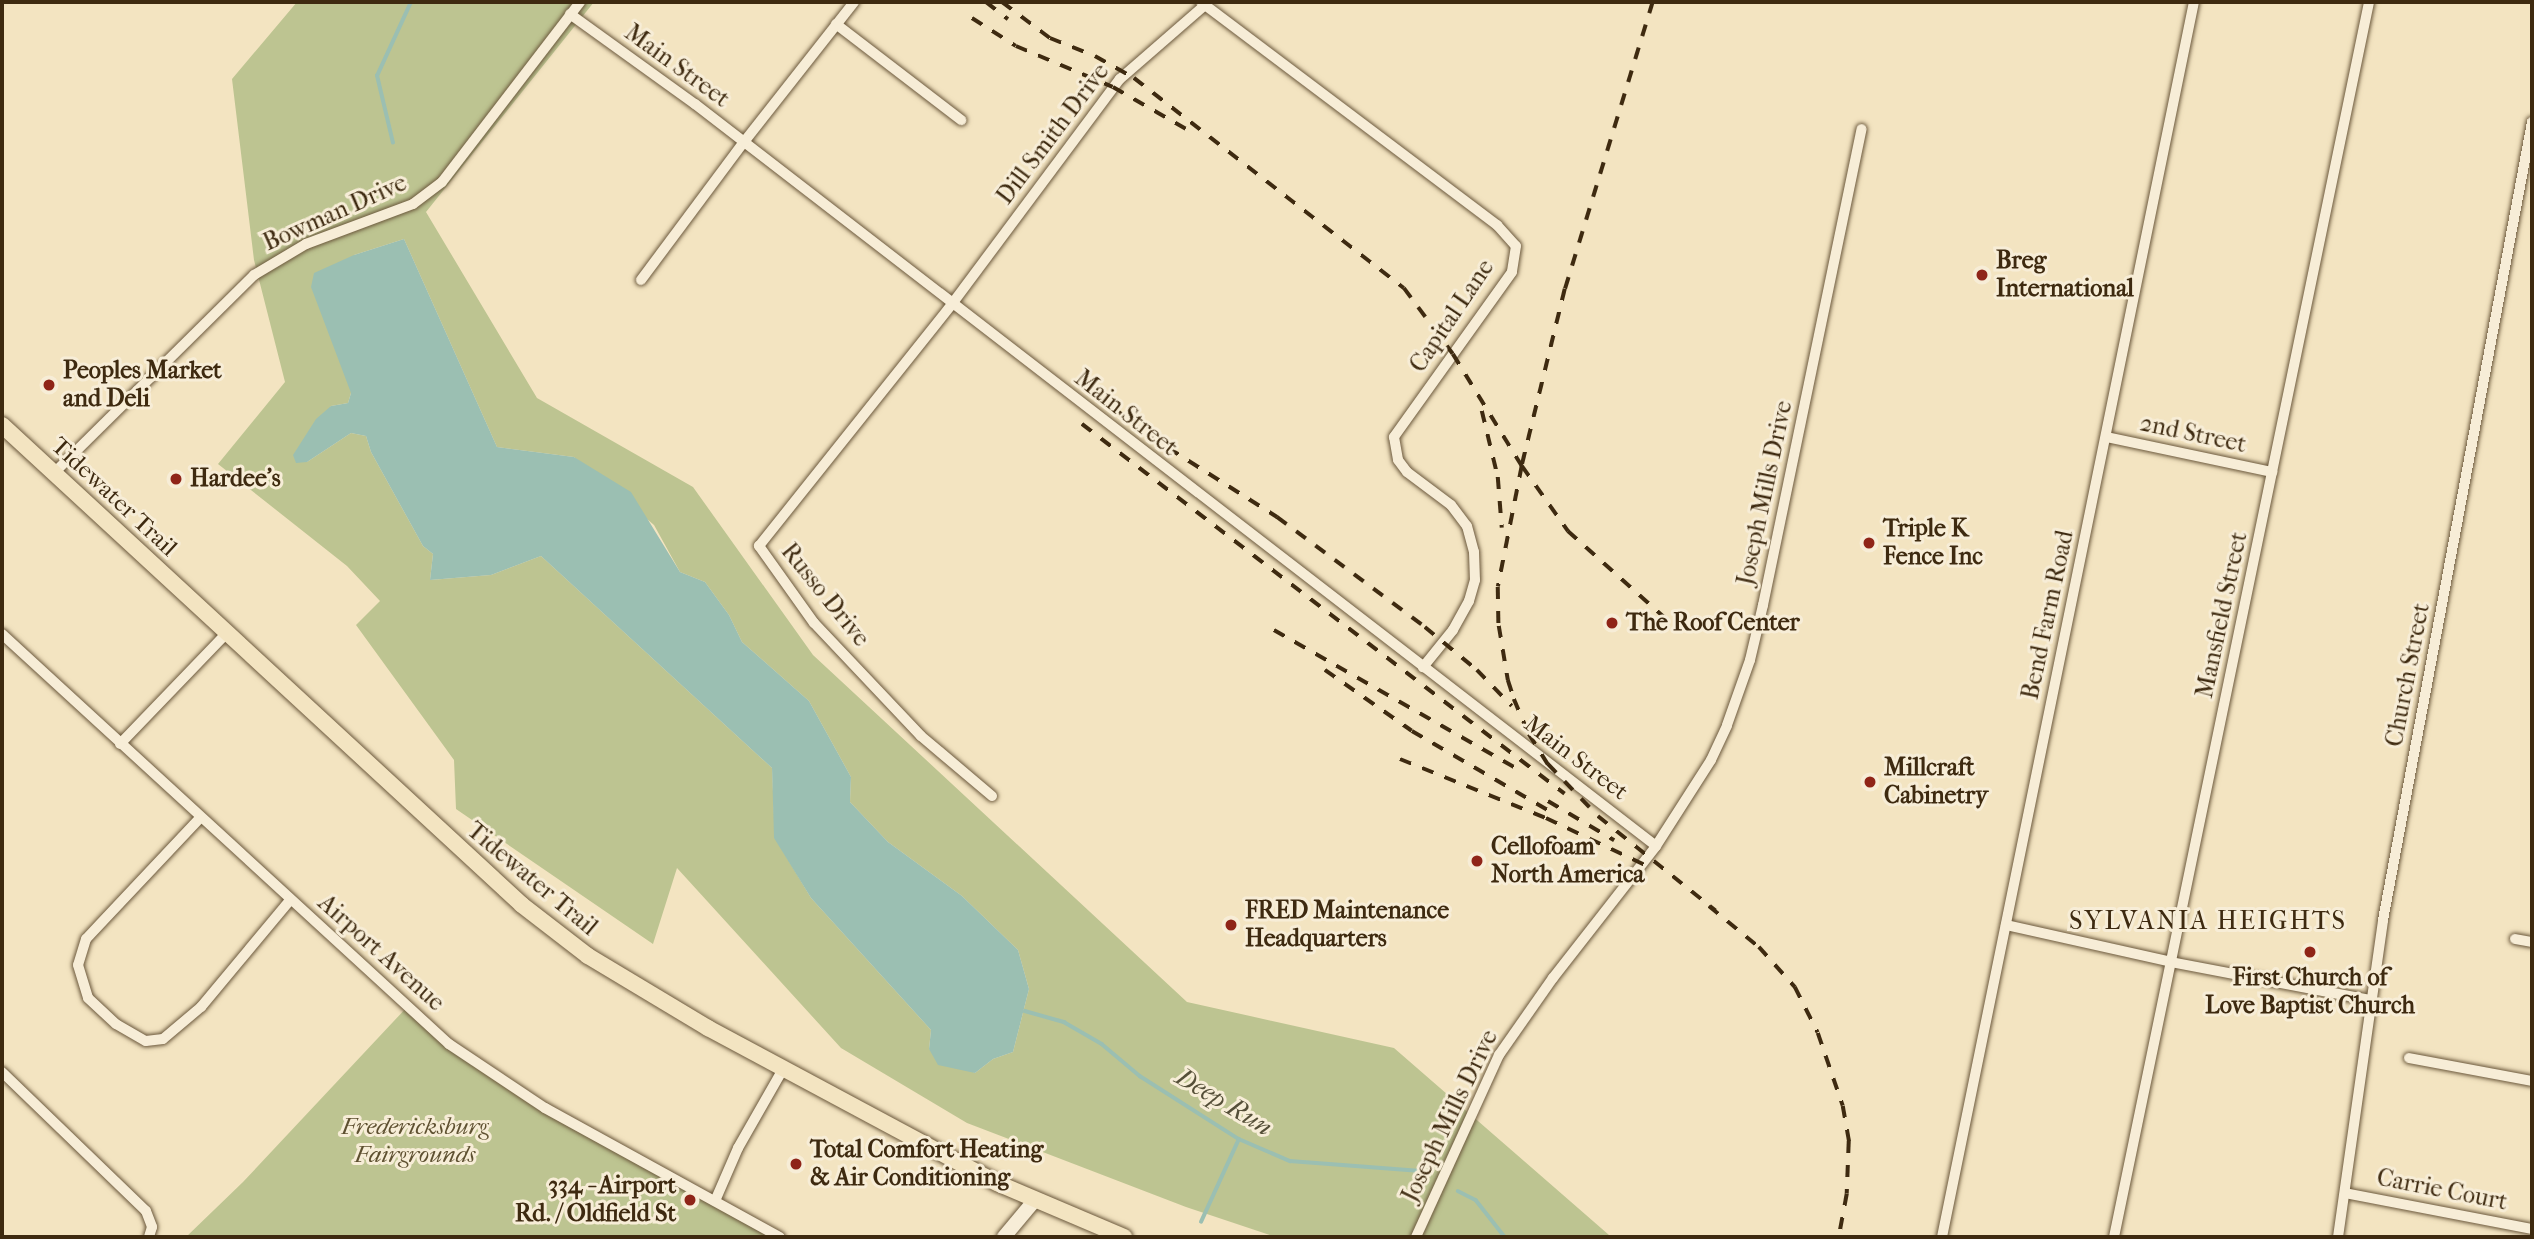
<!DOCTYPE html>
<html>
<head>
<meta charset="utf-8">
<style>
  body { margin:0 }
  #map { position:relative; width:2534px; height:1239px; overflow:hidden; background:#f3e4c1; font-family:"IM FELL French Canon",serif }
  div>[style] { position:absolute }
  .green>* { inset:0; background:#bdc491 }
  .water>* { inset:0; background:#9bbfb2 }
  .stream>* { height:3.5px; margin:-1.75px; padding:0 1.75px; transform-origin:1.75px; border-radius:1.75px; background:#9bbfb2 }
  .roads { filter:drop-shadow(0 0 2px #6b583c) drop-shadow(0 0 2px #6b583c) }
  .minor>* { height:10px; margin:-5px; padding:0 5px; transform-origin:5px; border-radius:5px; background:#f7edd7 }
  .secondary>* { height:14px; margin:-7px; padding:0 7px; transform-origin:7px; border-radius:7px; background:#f7edd7 }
  .primary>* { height:16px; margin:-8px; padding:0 8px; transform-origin:8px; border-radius:8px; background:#f3e4c1 }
  .rail>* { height:3.5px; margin-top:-1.75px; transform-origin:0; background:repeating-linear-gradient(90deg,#3e2a10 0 12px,transparent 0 24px) }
  .dots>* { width:19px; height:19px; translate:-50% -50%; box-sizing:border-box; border:4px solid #f7edd7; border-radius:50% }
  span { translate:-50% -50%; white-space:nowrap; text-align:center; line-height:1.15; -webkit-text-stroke:6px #f7edd7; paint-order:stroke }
  .street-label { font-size:24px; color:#3e2a10 }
  .poi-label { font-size:24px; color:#3e2a10; font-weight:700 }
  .left { translate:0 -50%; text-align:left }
  .right { translate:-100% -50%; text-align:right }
  .park-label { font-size:24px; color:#5e5030; font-style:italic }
  .neighbourhood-label { font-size:26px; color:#3e2a10; letter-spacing:2px }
  .water-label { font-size:26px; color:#554f38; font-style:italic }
  .frame { position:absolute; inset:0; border:4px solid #3e2a10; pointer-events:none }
</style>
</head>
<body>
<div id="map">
  <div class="green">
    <i style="clip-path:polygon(evenodd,297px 2px,594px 2px,426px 212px,537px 398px,693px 487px,813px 655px,1187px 1002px,1394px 1048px,1609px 1235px,1617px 1237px,1276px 1237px,1186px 1207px,967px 1123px,841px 1048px,677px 868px,653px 944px,456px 809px,454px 760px,356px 625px,380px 601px,347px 566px,218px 464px,285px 382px,254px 260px,232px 79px,297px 2px,404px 239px,497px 447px,574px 457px,654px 525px,680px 572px,705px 582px,729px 615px,742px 642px,809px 701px,851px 777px,850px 802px,888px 842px,962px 896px,1018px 950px,1029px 989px,1013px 1052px,993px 1059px,975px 1073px,929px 1049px,931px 1030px,811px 898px,775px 838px,772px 768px,541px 556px,491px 575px,430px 580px,433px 554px,423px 546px,371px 452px,366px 436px,351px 433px,307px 462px,331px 406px,348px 403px,351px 393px,354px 255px,404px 239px)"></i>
    <i style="clip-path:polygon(408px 1006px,477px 1065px,780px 1237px,186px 1237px,243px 1182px)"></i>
  </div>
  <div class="water">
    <i style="clip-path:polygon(404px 239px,497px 447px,574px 457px,631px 492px,680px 572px,705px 582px,729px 615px,742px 642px,809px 701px,851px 777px,850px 802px,888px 842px,962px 896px,1018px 950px,1029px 989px,1013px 1052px,993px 1059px,975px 1073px,938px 1065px,929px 1049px,931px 1030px,811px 898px,774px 838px,772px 768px,541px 556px,491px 575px,430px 580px,433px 554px,423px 546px,371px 452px,366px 436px,351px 433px,307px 462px,296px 463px,293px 455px,316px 419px,331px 406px,348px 403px,351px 393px,311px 287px,314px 273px,354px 255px)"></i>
  </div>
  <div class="stream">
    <i style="left:393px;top:143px;width:69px;rotate:-103.4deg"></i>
    <i style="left:377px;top:76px;width:81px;rotate:-65.3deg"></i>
    <i style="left:1025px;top:1011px;width:41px;rotate:15.8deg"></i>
    <i style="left:1064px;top:1022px;width:44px;rotate:30.1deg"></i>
    <i style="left:1102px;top:1044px;width:50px;rotate:40.1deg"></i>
    <i style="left:1140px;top:1076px;width:117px;rotate:32.5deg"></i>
    <i style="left:1239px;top:1139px;width:56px;rotate:23.3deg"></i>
    <i style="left:1290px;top:1161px;width:131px;rotate:4.4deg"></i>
    <i style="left:1458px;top:1191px;width:20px;rotate:27deg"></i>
    <i style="left:1476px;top:1200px;width:47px;rotate:51.9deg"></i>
    <i style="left:1201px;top:1222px;width:91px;rotate:-65.4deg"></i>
  </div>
  <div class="roads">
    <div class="minor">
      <i style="left:1201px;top:2px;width:371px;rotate:37deg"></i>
      <i style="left:1497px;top:225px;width:28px;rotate:48deg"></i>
      <i style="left:1516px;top:246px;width:26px;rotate:99deg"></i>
      <i style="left:1512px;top:272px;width:203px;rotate:125.6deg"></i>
      <i style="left:1394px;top:437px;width:23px;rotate:80deg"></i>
      <i style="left:1398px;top:460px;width:15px;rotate:53deg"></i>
      <i style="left:1407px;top:472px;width:55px;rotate:36.9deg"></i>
      <i style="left:1451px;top:505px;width:26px;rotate:53deg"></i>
      <i style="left:1467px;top:526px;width:27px;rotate:75deg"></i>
      <i style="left:1474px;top:552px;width:28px;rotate:88deg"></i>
      <i style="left:1475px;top:580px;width:22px;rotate:106deg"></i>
      <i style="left:1469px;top:601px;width:33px;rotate:119deg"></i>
      <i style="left:1453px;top:630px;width:48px;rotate:129deg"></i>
      <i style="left:570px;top:14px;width:154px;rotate:35.8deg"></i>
      <i style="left:695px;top:104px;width:1214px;rotate:37.67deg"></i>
      <i style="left:836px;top:24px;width:158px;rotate:37.5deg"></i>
      <i style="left:641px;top:280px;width:172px;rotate:-53.3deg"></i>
      <i style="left:744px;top:142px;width:178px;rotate:-51.8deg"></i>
      <i style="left:2106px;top:437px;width:170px;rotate:11.9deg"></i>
      <i style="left:55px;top:472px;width:280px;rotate:-44.7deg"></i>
      <i style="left:254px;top:275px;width:61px;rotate:-30.8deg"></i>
      <i style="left:306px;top:244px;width:114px;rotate:-20.5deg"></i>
      <i style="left:413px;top:204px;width:36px;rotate:-37deg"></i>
      <i style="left:442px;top:182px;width:227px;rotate:-52.5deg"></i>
      <i style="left:2px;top:634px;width:607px;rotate:42.53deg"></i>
      <i style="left:449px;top:1044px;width:115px;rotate:33.7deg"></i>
      <i style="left:545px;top:1108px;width:268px;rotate:28.8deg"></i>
      <i style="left:120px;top:744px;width:154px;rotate:-46.1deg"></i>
      <i style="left:992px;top:796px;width:93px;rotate:-139.8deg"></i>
      <i style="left:921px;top:736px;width:156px;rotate:-133.4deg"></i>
      <i style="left:814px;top:623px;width:95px;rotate:-125.5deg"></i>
      <i style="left:759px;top:546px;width:310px;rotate:-51.4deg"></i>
      <i style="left:952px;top:304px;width:281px;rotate:-53.3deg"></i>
      <i style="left:1120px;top:79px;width:113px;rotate:-41deg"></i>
      <i style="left:200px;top:818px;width:166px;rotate:133.3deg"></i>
      <i style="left:86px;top:939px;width:27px;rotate:107deg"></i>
      <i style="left:78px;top:965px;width:34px;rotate:73deg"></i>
      <i style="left:88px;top:998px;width:38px;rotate:43deg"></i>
      <i style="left:116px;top:1024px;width:34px;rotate:30deg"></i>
      <i style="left:146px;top:1041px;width:17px;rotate:-7deg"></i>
      <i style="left:163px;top:1039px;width:50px;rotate:-40.1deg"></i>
      <i style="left:201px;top:1007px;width:139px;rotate:-50.2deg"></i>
      <i style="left:2006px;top:925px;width:169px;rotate:12.6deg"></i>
      <i style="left:2171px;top:962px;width:203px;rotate:10.8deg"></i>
      <i style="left:2515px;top:939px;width:17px;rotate:10deg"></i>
      <i style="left:2409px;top:1058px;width:125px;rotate:10.6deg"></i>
      <i style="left:2px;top:1072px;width:200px;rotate:44deg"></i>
      <i style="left:146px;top:1211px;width:17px;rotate:69deg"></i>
      <i style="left:152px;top:1227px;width:10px;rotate:107deg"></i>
      <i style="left:2345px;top:1193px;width:190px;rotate:10.9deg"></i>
      <i style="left:715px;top:1201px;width:58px;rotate:-66.5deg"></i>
      <i style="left:738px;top:1148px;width:91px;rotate:-60.3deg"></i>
      <i style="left:1416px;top:1237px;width:200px;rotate:-65.5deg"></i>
      <i style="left:1499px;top:1055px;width:94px;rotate:-55deg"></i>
      <i style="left:1553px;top:978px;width:167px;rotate:-52deg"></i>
      <i style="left:1656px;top:846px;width:102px;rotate:-57.4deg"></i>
      <i style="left:1711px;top:760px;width:38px;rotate:-65deg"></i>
      <i style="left:1727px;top:725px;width:69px;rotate:-70.5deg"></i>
      <i style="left:1750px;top:660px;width:57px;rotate:-76.7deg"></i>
      <i style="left:1763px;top:605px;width:486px;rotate:-78.3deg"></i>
      <i style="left:1942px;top:1237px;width:1260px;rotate:-78.47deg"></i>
      <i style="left:2114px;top:1237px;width:1261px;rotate:-78.33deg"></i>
      <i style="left:2338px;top:1237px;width:320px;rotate:-81.9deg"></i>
      <i style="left:2383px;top:920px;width:812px;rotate:-79.42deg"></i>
    </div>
    <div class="secondary">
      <i style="left:1004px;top:1237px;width:48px;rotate:-50deg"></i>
    </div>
    <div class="primary">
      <i style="left:2px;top:425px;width:708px;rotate:42.71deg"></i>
      <i style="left:522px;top:905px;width:83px;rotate:37.7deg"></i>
      <i style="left:588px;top:956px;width:140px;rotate:31deg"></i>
      <i style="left:708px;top:1028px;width:328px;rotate:28.2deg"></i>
      <i style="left:997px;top:1183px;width:138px;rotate:23deg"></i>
    </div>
  </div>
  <div class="rail">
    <i style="left:986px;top:2px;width:28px;rotate:38deg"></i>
    <i style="left:1002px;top:2px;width:60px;rotate:36.9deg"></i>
    <i style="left:1050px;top:38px;width:48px;rotate:21.8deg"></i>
    <i style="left:1095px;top:56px;width:45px;rotate:29.4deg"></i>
    <i style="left:1134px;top:78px;width:342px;rotate:37.9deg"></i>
    <i style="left:1404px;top:288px;width:82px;rotate:53.4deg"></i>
    <i style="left:1453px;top:354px;width:132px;rotate:58.4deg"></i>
    <i style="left:1522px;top:466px;width:80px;rotate:54.7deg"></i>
    <i style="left:1568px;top:531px;width:144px;rotate:41.9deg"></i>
    <i style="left:1653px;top:2px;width:300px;rotate:107deg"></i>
    <i style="left:1565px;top:289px;width:182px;rotate:103.7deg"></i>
    <i style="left:1522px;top:466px;width:123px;rotate:101.2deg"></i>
    <i style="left:1498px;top:587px;width:39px;rotate:89deg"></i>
    <i style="left:1499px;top:626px;width:55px;rotate:80.5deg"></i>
    <i style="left:1508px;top:680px;width:20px;rotate:72deg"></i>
    <i style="left:1514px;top:699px;width:38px;rotate:67deg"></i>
    <i style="left:1529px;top:734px;width:36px;rotate:58deg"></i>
    <i style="left:1548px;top:764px;width:72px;rotate:46.1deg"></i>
    <i style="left:1598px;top:816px;width:151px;rotate:38.8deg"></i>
    <i style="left:972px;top:18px;width:52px;rotate:32.5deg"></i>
    <i style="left:1016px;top:46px;width:105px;rotate:22.9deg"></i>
    <i style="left:1113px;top:87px;width:84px;rotate:29.9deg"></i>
    <i style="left:1096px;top:394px;width:66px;rotate:38.3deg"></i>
    <i style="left:1148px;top:435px;width:153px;rotate:32.4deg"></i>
    <i style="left:1277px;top:517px;width:184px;rotate:36.6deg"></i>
    <i style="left:1425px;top:627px;width:67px;rotate:39.6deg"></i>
    <i style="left:1477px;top:670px;width:50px;rotate:45.8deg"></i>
    <i style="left:1482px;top:411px;width:68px;rotate:76.4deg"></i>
    <i style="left:1498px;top:477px;width:51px;rotate:85.5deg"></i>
    <i style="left:1082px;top:424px;width:608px;rotate:37.45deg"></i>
    <i style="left:1274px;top:630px;width:287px;rotate:29.7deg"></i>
    <i style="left:1325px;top:670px;width:106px;rotate:35deg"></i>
    <i style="left:1412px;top:731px;width:163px;rotate:30.2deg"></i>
    <i style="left:1400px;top:759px;width:157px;rotate:22deg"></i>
    <i style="left:1546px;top:818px;width:112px;rotate:25.4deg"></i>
    <i style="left:1548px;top:801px;width:77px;rotate:30.6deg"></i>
    <i style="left:1709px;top:906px;width:65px;rotate:39.4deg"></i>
    <i style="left:1759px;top:947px;width:54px;rotate:48deg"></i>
    <i style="left:1795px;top:987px;width:51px;rotate:63.4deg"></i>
    <i style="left:1818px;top:1033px;width:77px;rotate:71.1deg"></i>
    <i style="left:1843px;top:1106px;width:36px;rotate:80deg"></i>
    <i style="left:1849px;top:1141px;width:53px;rotate:92.2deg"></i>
    <i style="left:1847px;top:1194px;width:44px;rotate:100.5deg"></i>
  </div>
  <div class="dots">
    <i style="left:1982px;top:275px;background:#8f2418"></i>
    <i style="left:49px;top:385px;background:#8f2418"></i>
    <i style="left:176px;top:479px;background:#8f2418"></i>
    <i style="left:1869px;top:543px;background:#8f2418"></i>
    <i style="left:1612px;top:623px;background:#8f2418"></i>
    <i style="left:1870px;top:782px;background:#8f2418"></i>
    <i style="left:1477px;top:861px;background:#8f2418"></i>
    <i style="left:1231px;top:925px;background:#8f2418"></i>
    <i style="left:2310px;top:952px;background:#8f2418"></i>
    <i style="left:796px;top:1164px;background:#8f2418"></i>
    <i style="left:690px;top:1200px;background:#8f2418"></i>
  </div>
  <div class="street-label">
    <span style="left:677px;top:66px;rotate:36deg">Main Street</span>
    <span style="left:1053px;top:134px;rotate:-53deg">Dill Smith Drive</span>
    <span style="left:335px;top:213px;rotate:-24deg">Bowman Drive</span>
    <span style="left:1452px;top:316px;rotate:-56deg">Capital Lane</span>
    <span style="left:1126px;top:413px;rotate:38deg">Main Street</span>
    <span style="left:2193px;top:434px;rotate:12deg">2nd Street</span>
    <span style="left:1765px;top:493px;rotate:-78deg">Joseph Mills Drive</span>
    <span style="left:114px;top:497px;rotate:43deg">Tidewater Trail</span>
    <span style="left:825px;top:595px;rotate:51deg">Russo Drive</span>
    <span style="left:2048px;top:615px;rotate:-78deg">Bend Farm Road</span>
    <span style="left:2222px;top:615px;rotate:-78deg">Mansfield Street</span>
    <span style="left:2408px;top:675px;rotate:-79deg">Church Street</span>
    <span style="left:1576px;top:758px;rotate:37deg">Main Street</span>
    <span style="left:532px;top:879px;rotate:40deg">Tidewater Trail</span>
    <span style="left:381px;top:953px;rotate:42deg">Airport Avenue</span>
    <span style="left:1450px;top:1116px;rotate:-64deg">Joseph Mills Drive</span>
    <span style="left:2442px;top:1190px;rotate:11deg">Carrie Court</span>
  </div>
  <div class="poi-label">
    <span class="left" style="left:1996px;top:275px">Breg<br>International</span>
    <span class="left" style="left:63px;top:385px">Peoples Market<br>and Deli</span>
    <span class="left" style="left:190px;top:479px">Hardee's</span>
    <span class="left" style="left:1883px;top:543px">Triple K<br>Fence Inc</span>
    <span class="left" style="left:1626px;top:623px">The Roof Center</span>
    <span class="left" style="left:1884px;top:782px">Millcraft<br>Cabinetry</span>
    <span class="left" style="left:1491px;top:861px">Cellofoam<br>North America</span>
    <span class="left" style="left:1245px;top:925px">FRED Maintenance<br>Headquarters</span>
    <span style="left:2310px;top:992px">First Church of<br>Love Baptist Church</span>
    <span class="left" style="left:810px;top:1164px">Total Comfort Heating<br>&amp; Air Conditioning</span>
    <span class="right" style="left:676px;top:1200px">334 - Airport<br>Rd. / Oldfield St</span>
  </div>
  <div class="park-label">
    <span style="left:415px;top:1141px">Fredericksburg<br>Fairgrounds</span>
  </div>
  <div class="neighbourhood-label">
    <span style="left:2208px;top:921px">SYLVANIA HEIGHTS</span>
  </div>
  <div class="water-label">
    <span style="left:1224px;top:1102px;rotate:31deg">Deep Run</span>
  </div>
  <div class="frame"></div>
</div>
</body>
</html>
